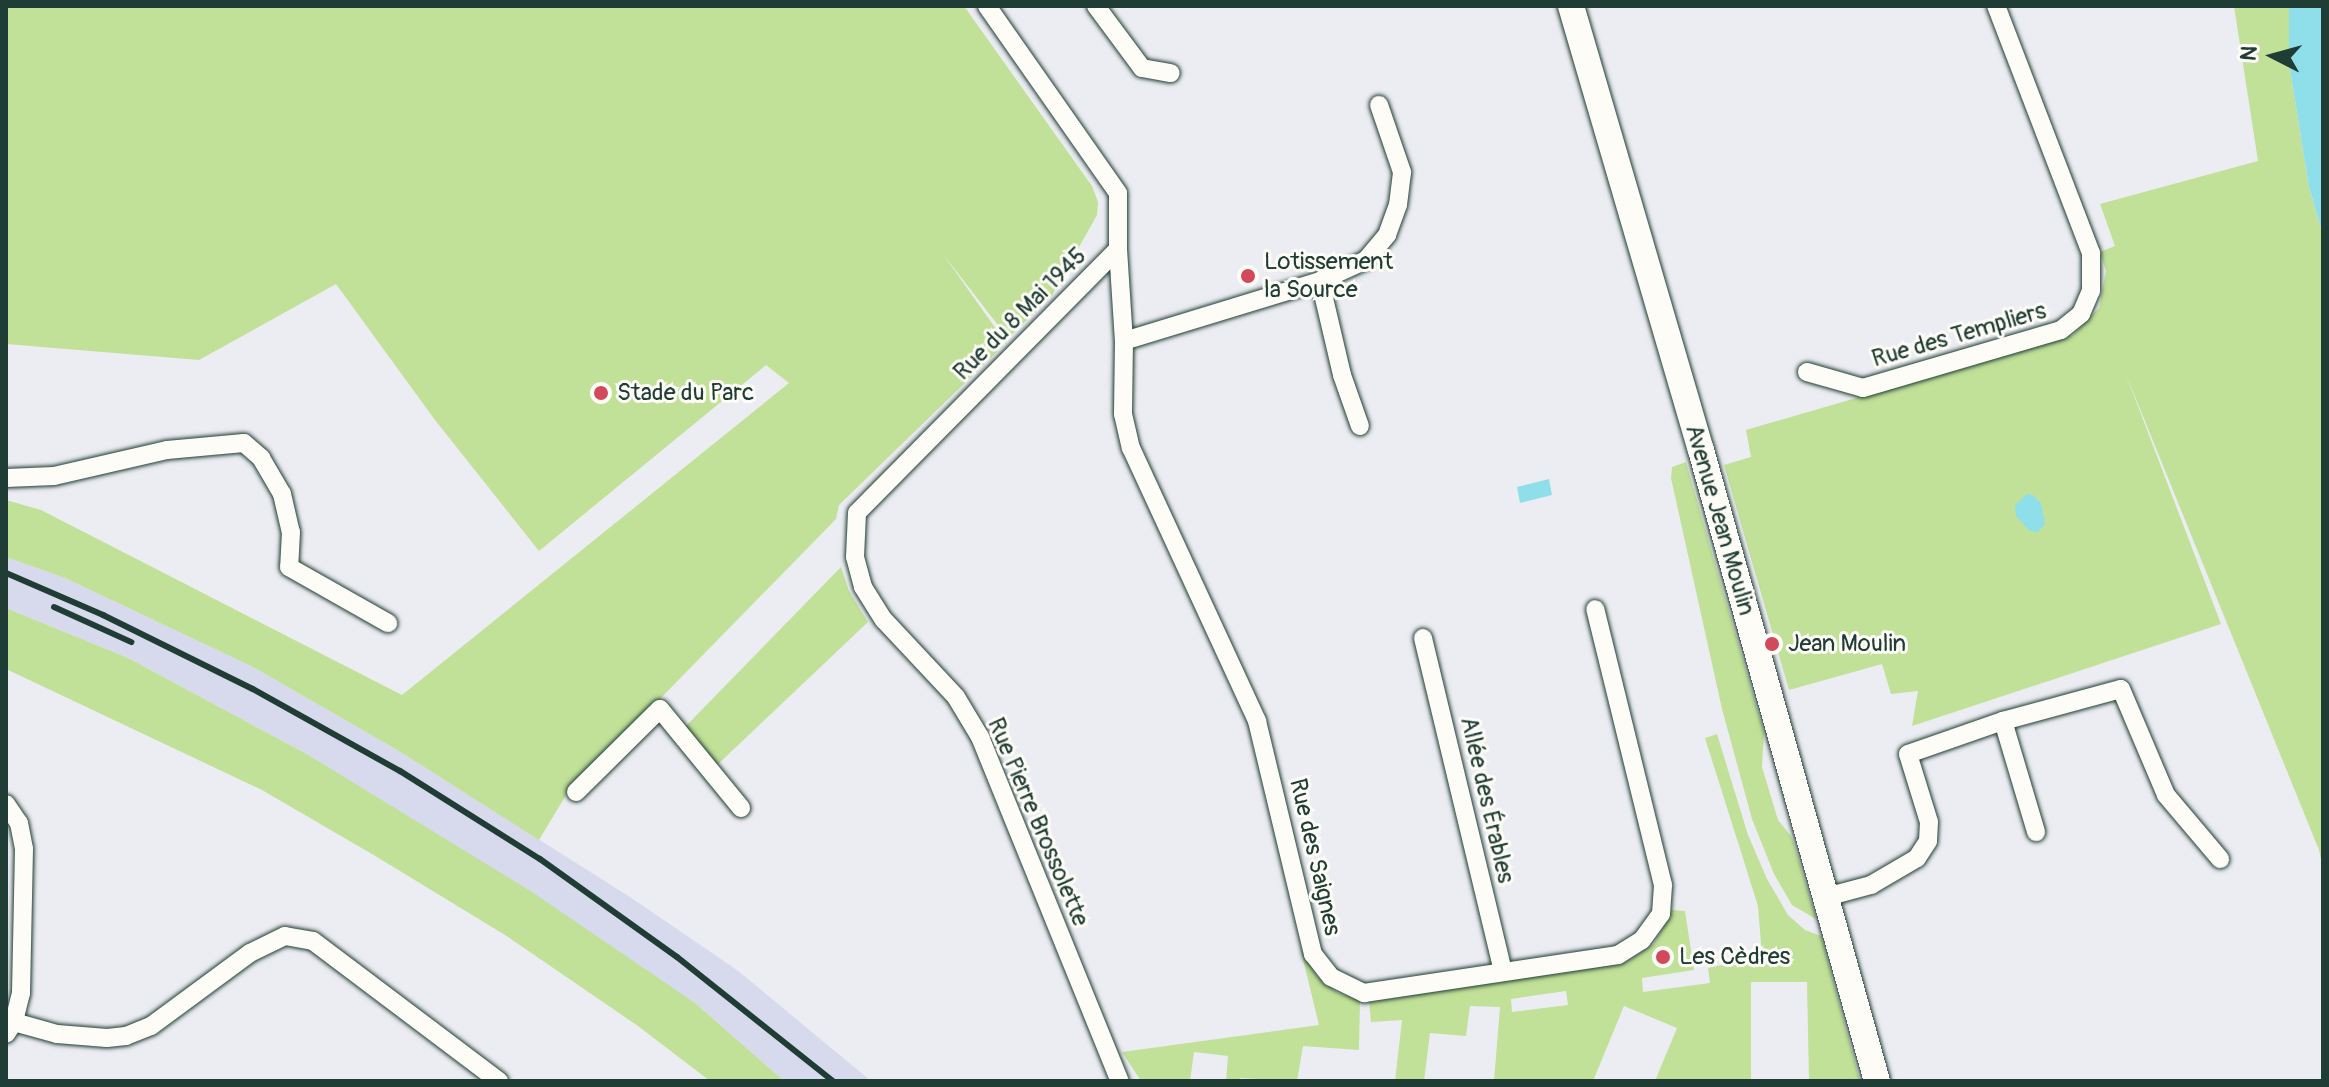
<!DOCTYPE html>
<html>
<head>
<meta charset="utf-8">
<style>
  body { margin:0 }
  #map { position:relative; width:2329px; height:1087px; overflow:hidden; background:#ecedf2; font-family:Pangolin,sans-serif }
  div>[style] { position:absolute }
  .built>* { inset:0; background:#d7daec }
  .green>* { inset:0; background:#c1e098 }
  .water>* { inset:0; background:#8fdfeb }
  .roads { filter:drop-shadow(0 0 2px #1f3d34) drop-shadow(0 0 2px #1f3d34) }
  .minor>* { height:18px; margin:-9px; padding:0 9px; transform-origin:9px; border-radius:9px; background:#fdfcf7 }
  .secondary>* { height:26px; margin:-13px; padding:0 13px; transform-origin:13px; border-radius:13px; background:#fdfcf7 }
  .rail>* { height:6px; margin:-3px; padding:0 3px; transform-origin:3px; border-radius:3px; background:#1f3d34 }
  .dots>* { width:22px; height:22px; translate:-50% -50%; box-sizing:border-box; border:4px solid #fdfcf7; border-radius:50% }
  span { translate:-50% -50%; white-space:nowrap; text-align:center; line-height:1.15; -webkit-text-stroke:6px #fdfcf7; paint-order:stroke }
  .poi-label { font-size:24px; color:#1f3d34 }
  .left { translate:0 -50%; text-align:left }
  .street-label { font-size:24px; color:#1f3d34 }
  .frame { position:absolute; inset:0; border:8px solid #1f3d34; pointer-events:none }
  .north { position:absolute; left:2233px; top:16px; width:80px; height:80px; -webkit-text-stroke:6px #fdfcf7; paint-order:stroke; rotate:276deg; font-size:22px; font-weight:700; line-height:32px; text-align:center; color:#1f3d34 }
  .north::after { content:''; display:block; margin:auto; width:28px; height:36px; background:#1f3d34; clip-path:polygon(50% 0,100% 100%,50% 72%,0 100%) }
</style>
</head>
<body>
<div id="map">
  <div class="built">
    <i style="clip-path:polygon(6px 557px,65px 578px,253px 667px,399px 751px,630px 897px,737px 970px,871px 1081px,784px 1081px,695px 1003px,305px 753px,128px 658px,6px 608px)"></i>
  </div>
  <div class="green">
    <i style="clip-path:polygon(6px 6px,964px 6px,1092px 186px,1098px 202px,1097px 215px,1051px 297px,1008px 338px,943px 254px,1006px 343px,839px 505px,836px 519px,566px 795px,539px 840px,399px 751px,253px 667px,65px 578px,6px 557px,6px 500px,41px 510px,402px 695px,789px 383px,766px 365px,539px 551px,435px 420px,336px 284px,199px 360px,6px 344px)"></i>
    <i style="clip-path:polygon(2234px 6px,2289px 6px,2289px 63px,2309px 187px,2323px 235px,2323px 869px,2319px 850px,2125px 372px,2221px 624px,1912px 726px,1918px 691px,1891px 694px,1882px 664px,1789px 690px,1724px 465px,1751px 457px,1746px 430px,2073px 335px,2099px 308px,2106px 271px,2100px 252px,2115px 246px,2100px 204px,2258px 161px)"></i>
    <i style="clip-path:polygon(1686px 462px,1764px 733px,1762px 767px,1778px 820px,1792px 837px,1816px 919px,1792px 905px,1774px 874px,1752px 819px,1722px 709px,1671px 478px,1672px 467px)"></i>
    <i style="clip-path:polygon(841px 567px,849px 591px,868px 622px,716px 766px,684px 728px)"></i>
    <i style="clip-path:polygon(6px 608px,128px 658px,305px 753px,532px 892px,695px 1003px,784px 1081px,710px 1081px,638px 1026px,505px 935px,377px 857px,262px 790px,6px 669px)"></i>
    <i style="clip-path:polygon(evenodd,1717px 734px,1748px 835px,1767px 879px,1788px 915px,1805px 930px,1821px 936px,1860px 1081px,1809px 1081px,1807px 982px,1751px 982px,1751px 1081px,1655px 1081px,1677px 1028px,1624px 1006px,1593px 1081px,1494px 1081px,1500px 1007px,1470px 1006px,1466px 1036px,1430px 1033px,1424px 1081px,1395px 1081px,1402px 1020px,1371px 1022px,1369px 1002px,1626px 962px,1654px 944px,1672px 910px,1685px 911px,1694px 970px,1642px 978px,1643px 992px,1710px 983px,1708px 968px,1762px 956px,1758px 906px,1705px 738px,1717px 734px,1566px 991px,1568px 1005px,1512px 1012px,1511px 999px,1566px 991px)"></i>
    <i style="clip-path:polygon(1300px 947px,1317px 977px,1338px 993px,1360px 1000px,1359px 1050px,1303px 1046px,1297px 1081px,1240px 1078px,1239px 1081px,1226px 1081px,1228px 1056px,1194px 1052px,1190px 1081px,1141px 1081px,1122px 1052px,1319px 1025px)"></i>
  </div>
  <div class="water">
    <i style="clip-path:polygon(2289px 6px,2323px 6px,2323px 235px,2309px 187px,2289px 63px)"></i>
    <i style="clip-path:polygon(1549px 479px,1552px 495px,1520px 503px,1517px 487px)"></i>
    <i style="clip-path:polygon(2027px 494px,2033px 495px,2041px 503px,2045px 524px,2038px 532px,2030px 531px,2016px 516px,2015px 505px)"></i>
  </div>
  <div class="roads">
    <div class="minor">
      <i style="left:987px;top:6px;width:228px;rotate:55deg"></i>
      <i style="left:1118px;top:193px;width:56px;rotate:90deg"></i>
      <i style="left:1118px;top:249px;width:371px;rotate:134.7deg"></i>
      <i style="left:857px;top:513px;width:44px;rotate:92.6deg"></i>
      <i style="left:855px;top:557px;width:31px;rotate:75deg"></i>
      <i style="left:863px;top:587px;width:39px;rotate:58deg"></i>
      <i style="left:884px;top:620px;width:105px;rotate:46.9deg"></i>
      <i style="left:956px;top:697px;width:47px;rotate:59deg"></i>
      <i style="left:980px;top:737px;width:371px;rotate:67.9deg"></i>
      <i style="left:1096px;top:6px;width:77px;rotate:53.4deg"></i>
      <i style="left:1142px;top:68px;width:29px;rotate:10deg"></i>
      <i style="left:1118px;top:249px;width:92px;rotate:86.3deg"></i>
      <i style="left:1124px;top:341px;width:73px;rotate:90.8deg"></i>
      <i style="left:1123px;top:414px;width:35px;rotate:77deg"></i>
      <i style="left:1131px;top:448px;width:301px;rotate:65.2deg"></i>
      <i style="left:1257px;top:721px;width:240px;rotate:76.5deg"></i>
      <i style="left:1313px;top:954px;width:29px;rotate:52deg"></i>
      <i style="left:1331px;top:977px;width:37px;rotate:26deg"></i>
      <i style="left:1364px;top:993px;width:257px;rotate:-8.5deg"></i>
      <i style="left:1618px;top:955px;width:28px;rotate:-32deg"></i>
      <i style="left:1642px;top:940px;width:32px;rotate:-54deg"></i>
      <i style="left:1661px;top:914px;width:29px;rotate:-86deg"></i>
      <i style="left:1663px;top:885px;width:284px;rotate:-103.8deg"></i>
      <i style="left:1320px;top:281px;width:97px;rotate:76.8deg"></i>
      <i style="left:1342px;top:375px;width:54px;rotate:70.6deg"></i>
      <i style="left:1124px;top:341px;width:205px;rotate:-17deg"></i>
      <i style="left:1320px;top:281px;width:51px;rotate:-24.5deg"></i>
      <i style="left:1366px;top:260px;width:33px;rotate:-50deg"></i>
      <i style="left:1387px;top:235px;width:32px;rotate:-70deg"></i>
      <i style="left:1398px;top:205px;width:33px;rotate:-83deg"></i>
      <i style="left:1402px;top:172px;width:71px;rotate:-108.9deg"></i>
      <i style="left:1807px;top:372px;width:58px;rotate:15.9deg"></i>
      <i style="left:1863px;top:388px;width:206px;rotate:-16.3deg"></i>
      <i style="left:2061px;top:330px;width:26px;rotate:-39deg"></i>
      <i style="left:2081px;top:314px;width:25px;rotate:-67deg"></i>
      <i style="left:2091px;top:291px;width:38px;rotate:-90deg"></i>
      <i style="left:2091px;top:253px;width:265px;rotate:-111deg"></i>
      <i style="left:6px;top:478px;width:48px;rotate:-2.4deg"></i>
      <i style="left:54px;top:476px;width:116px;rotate:-13deg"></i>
      <i style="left:167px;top:450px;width:77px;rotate:-5.2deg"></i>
      <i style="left:244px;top:443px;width:23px;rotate:41deg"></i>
      <i style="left:261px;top:458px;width:42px;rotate:59.7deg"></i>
      <i style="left:282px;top:494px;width:39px;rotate:77deg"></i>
      <i style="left:291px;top:532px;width:35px;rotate:93deg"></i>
      <i style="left:289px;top:567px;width:114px;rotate:29.5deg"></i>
      <i style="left:1423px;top:638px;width:343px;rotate:76.5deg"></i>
      <i style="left:2003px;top:721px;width:116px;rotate:73.4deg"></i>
      <i style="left:576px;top:792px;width:118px;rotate:-44.7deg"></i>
      <i style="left:660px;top:709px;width:128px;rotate:50.7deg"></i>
      <i style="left:6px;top:804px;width:23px;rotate:56deg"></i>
      <i style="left:19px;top:823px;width:26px;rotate:79deg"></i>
      <i style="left:24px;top:849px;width:144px;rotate:91.2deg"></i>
      <i style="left:21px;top:993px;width:30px;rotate:104deg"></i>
      <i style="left:14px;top:1022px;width:14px;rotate:124deg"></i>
      <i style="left:1826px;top:897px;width:47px;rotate:-14.9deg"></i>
      <i style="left:1871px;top:885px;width:53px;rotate:-30.4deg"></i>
      <i style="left:1917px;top:858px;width:20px;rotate:-57deg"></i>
      <i style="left:1928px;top:841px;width:19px;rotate:-87deg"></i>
      <i style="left:1929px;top:822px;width:71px;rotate:-107.2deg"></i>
      <i style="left:1908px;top:754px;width:101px;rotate:-19.2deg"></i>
      <i style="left:2003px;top:721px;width:122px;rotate:-15.2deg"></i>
      <i style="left:2121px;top:689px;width:115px;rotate:67deg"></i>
      <i style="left:2166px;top:795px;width:84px;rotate:49.8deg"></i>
      <i style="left:14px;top:1022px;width:45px;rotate:15.6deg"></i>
      <i style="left:57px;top:1034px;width:50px;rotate:4.6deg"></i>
      <i style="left:107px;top:1038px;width:19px;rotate:-6deg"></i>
      <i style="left:126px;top:1036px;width:27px;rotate:-22deg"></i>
      <i style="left:151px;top:1026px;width:123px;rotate:-36.4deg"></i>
      <i style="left:250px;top:953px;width:39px;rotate:-26deg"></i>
      <i style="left:285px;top:936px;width:28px;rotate:10deg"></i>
      <i style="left:313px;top:941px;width:233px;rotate:37deg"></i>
    </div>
    <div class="secondary">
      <i style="left:1571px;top:6px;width:463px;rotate:73.7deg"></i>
      <i style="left:1701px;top:450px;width:655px;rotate:74.42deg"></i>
    </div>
  </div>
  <div class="rail">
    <i style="left:6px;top:573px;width:106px;rotate:23.4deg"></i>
    <i style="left:103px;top:615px;width:167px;rotate:26.3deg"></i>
    <i style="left:253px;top:689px;width:168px;rotate:29.2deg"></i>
    <i style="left:400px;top:771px;width:165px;rotate:32.2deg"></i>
    <i style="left:540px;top:859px;width:168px;rotate:35.6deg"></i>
    <i style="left:677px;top:957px;width:199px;rotate:38.5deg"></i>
    <i style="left:54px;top:607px;width:85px;rotate:24.4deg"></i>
  </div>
  <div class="dots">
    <i style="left:1248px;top:276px;background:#d1495b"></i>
    <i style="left:601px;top:393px;background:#d1495b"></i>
    <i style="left:1772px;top:644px;background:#d1495b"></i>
    <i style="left:1663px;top:957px;background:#d1495b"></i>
  </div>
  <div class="poi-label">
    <span class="left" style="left:1264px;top:276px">Lotissement<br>la Source</span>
    <span class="left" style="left:617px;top:393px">Stade du Parc</span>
    <span class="left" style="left:1788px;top:644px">Jean Moulin</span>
    <span class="left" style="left:1679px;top:957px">Les Cèdres</span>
  </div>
  <div class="street-label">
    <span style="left:1020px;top:314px;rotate:-45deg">Rue du 8 Mai 1945</span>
    <span style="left:1959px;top:335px;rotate:-16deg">Rue des Templiers</span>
    <span style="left:1720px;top:520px;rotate:74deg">Avenue Jean Moulin</span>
    <span style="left:1487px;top:800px;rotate:77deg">Allée des Érables</span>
    <span style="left:1038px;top:822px;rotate:67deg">Rue Pierre Brossolette</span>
    <span style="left:1315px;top:857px;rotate:77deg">Rue des Saignes</span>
  </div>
  <div class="frame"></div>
  <div class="north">N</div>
</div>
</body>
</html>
